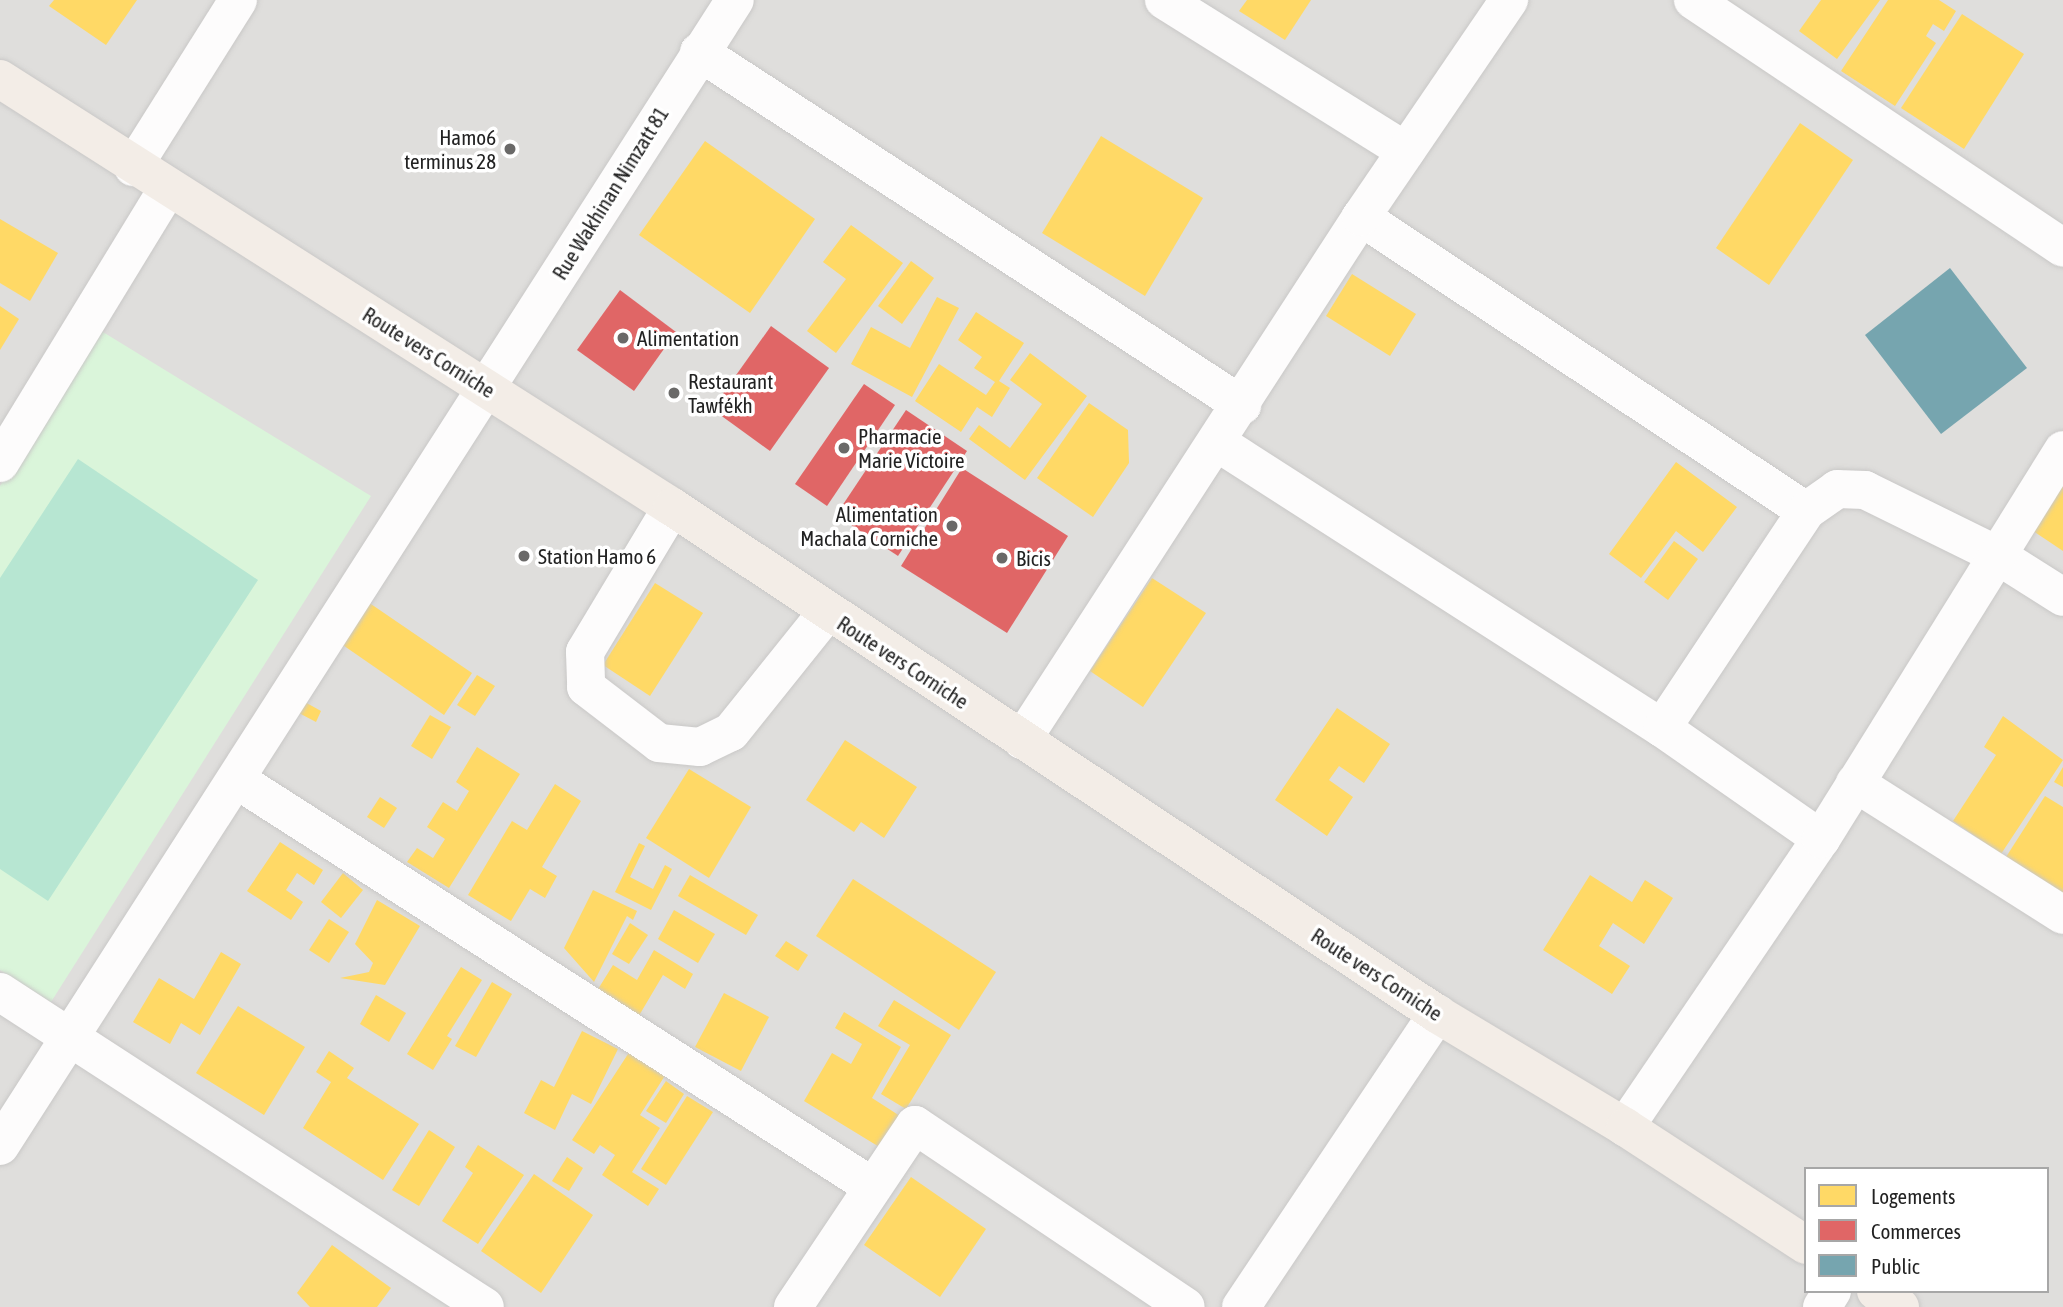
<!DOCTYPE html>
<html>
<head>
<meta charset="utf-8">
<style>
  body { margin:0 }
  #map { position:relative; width:2063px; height:1307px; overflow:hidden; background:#f0eeeb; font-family:"Asap Condensed",sans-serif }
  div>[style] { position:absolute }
  .residential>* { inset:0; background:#dfdedc }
  .park>* { inset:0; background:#daf5da }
  .pitch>* { inset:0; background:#b7e6d2 }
  .homes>* { inset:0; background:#ffd966 }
  .shops>* { inset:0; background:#e06666 }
  .public>* { inset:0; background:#76a5af }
  .roads { filter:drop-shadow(0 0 2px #c9c8c7) drop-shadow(0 0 2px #c9c8c7) }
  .minor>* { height:38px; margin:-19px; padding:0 19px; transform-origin:19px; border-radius:19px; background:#fdfcfc }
  .major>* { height:38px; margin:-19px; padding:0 19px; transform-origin:19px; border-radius:19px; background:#f3ede7 }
  .dots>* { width:19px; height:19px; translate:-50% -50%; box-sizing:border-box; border:4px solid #fff; border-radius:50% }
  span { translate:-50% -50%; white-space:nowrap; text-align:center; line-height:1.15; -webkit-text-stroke:7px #fff; paint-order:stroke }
  .poi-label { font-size:21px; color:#222 }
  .right { translate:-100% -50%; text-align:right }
  .left { translate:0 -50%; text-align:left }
  .street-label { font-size:21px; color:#222 }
  .legend { position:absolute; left:1804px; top:1167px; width:245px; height:126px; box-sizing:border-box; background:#fff; border:2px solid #a7a7a7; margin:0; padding:9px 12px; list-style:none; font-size:21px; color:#222 }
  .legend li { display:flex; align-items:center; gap:14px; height:35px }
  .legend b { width:35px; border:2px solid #a7a7a7 }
</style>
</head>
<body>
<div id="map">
  <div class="residential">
    <i style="clip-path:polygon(evenodd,0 0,2063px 0,2063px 1307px,0 1307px,0 0,1806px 1169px,2047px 1169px,2047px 1291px,1806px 1291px,1806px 1169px)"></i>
  </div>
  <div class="park">
    <i style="clip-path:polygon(98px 329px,371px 496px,51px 1002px,0 970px,0 486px)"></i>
  </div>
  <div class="pitch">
    <i style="clip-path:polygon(78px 459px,258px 580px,48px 901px,0 869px,0 578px)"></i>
  </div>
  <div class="homes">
    <i style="clip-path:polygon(54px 0,137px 0,106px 45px,49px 6px)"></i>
    <i style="clip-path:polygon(1247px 0,1311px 0,1285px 40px,1239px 11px)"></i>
    <i style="clip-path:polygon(1821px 0,1880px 0,1837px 59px,1799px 31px)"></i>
    <i style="clip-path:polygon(1888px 0,1939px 0,1956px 11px,1944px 31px,1933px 24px,1926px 36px,1936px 43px,1895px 106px,1841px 71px)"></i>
    <i style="clip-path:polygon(1962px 14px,2024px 54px,1964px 149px,1901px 108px)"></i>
    <i style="clip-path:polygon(1800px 123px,1853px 160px,1769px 285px,1716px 248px)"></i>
    <i style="clip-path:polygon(1101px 136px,1203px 198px,1145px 296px,1042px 233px)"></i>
    <i style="clip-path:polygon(705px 141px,815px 219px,750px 313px,639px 235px)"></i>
    <i style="clip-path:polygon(0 219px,58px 253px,30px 301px,0 283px)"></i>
    <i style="clip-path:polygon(851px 225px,903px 263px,836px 353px,807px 331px,846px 279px,823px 262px)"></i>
    <i style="clip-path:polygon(911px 261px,934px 278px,902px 324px,878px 306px)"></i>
    <i style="clip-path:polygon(1352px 274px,1416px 314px,1390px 356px,1326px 316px)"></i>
    <i style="clip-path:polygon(937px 297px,959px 308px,912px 397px,851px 364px,871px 327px,910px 348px)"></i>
    <i style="clip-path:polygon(0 306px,19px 319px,0 350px)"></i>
    <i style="clip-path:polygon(976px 312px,1024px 343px,999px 381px,1010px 388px,992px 417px,977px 407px,961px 432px,915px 401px,939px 364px,986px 395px,995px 382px,974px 368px,982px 357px,958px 340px)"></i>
    <i style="clip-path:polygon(1030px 353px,1087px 396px,1025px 480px,969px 439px,979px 425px,1010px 448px,1042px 404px,1010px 380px)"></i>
    <i style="clip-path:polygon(1089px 403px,1128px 430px,1129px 463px,1093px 517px,1037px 478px)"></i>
    <i style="clip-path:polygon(1676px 462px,1737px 507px,1703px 552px,1676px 531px,1641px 578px,1609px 554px)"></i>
    <i style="clip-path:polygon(2063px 482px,2063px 551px,2027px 527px)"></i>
    <i style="clip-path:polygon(1674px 541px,1698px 559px,1668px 600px,1644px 582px)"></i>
    <i style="clip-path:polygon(1152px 578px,1206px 613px,1143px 707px,1090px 671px)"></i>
    <i style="clip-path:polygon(655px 583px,703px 613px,650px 696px,603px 665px)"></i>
    <i style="clip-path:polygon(365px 600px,472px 673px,444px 715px,337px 641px)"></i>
    <i style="clip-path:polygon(477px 675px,495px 686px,475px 716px,457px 705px)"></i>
    <i style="clip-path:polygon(303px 701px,321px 711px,316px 722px,297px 712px)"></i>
    <i style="clip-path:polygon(1337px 708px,1390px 744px,1364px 783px,1339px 766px,1329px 780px,1353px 797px,1327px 836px,1275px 800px)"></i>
    <i style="clip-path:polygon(430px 715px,451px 727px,432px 759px,411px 746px)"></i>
    <i style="clip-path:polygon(2003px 716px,2063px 760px,2001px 854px,1953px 821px,1996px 755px,1984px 747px)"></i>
    <i style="clip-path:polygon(845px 740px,917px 787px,884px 838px,861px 822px,854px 832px,806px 800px)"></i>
    <i style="clip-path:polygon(477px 747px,520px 774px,449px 888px,407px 862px,417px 848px,433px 858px,445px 839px,427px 827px,443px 802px,457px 811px,469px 791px,456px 782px)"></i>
    <i style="clip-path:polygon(2063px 767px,2063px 787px,2054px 782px)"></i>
    <i style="clip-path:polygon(689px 769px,751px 807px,709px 878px,646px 838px)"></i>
    <i style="clip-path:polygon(555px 784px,581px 801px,542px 867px,557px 876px,545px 898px,530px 889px,511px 921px,468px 895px,512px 821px,527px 830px)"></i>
    <i style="clip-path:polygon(2045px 796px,2063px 807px,2063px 894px,2006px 857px)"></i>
    <i style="clip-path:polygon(380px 797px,397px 808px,384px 828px,367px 817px)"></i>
    <i style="clip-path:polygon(280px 842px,323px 870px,314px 885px,297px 873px,286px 890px,303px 902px,291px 920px,247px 891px)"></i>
    <i style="clip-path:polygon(639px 843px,645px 846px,630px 877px,653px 889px,665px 865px,672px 869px,651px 910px,615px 892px)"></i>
    <i style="clip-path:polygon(343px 873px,363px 890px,341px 918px,321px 902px)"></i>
    <i style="clip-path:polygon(690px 875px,758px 915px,746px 935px,678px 896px)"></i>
    <i style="clip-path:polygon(1590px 875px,1632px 902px,1645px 880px,1673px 898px,1644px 944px,1613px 923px,1599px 946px,1630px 966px,1612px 994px,1543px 950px)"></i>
    <i style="clip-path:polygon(853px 879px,996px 972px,959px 1030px,816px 936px)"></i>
    <i style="clip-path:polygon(593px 890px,637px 911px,633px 920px,627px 916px,594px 982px,564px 948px)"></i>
    <i style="clip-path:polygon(377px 900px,420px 926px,385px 985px,340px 978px,369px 972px,373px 963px,355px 944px)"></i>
    <i style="clip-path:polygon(674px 910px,715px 934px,698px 963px,658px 939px)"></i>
    <i style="clip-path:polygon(329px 919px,349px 932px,329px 963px,309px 950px)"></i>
    <i style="clip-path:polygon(630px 923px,648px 935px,629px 964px,612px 954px)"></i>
    <i style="clip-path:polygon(786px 941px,808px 955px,798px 971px,775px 956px)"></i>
    <i style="clip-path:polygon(654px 950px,693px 974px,685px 989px,663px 975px,637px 1019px,595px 994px,613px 965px,637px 980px)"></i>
    <i style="clip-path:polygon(221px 952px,241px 964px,200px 1035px,181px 1023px,170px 1044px,133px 1022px,159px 978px,194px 999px)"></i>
    <i style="clip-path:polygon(461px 967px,482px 980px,447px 1036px,452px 1039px,433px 1070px,407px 1054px)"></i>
    <i style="clip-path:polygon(492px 982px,512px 994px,476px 1057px,455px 1046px)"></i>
    <i style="clip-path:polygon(724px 993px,769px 1017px,741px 1071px,695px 1047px)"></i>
    <i style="clip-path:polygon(376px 995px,406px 1013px,389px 1042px,360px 1024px)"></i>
    <i style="clip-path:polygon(894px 1000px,951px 1035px,906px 1109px,881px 1094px,910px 1045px,878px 1026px)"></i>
    <i style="clip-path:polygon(238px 1006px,305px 1047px,264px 1115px,196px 1073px)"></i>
    <i style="clip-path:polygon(844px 1012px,901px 1047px,872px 1098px,900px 1116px,881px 1148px,804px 1101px,832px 1053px,851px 1064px,862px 1044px,835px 1028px)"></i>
    <i style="clip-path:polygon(582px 1031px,618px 1049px,591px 1104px,572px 1094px,555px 1130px,524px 1113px,541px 1080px,554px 1087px)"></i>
    <i style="clip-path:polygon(329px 1051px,354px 1068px,347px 1078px,419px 1124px,383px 1180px,303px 1128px,331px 1082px,316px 1072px)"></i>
    <i style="clip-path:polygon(630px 1051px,666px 1074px,640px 1115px,660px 1128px,632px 1172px,659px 1189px,648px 1206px,602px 1175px,615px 1155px,600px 1145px,594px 1154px,572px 1140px)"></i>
    <i style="clip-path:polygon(666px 1081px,684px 1094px,666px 1123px,646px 1111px)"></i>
    <i style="clip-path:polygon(687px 1096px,713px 1112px,666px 1185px,641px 1169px)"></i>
    <i style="clip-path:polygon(429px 1130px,455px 1147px,419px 1206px,392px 1190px)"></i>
    <i style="clip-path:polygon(478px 1145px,524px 1175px,478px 1244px,442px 1221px,473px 1173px,465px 1167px)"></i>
    <i style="clip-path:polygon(567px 1157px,583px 1168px,569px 1191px,552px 1181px)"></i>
    <i style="clip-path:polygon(534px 1174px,593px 1215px,541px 1293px,481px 1251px)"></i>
    <i style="clip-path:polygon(911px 1177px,986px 1229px,940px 1297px,864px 1245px)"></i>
    <i style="clip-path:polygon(332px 1245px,391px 1288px,377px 1307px,310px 1307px,297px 1293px)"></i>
  </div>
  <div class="shops">
    <i style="clip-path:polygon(620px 290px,676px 332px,634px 391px,577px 350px)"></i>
    <i style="clip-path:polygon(771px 326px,829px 368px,770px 451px,712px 409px)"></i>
    <i style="clip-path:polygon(864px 384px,895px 405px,827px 506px,795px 484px)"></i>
    <i style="clip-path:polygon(906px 410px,967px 451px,898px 556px,836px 515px)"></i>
    <i style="clip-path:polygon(962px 468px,1068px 536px,1007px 633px,901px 566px)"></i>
  </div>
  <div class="public">
    <i style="clip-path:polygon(1950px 268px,2027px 368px,1941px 434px,1865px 335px)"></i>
  </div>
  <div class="roads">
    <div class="minor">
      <i style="left:1164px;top:0;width:285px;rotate:32deg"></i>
      <i style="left:1693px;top:0;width:445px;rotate:33.8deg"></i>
      <i style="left:699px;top:52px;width:648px;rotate:33.03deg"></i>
      <i style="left:133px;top:167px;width:197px;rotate:-57.8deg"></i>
      <i style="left:1361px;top:217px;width:533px;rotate:33.45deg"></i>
      <i style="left:1218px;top:443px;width:528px;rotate:32.7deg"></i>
      <i style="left:1662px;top:728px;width:194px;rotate:34.9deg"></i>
      <i style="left:0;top:463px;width:321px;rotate:-58.6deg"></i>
      <i style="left:672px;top:507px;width:169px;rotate:121deg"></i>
      <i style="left:585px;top:652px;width:35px;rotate:88deg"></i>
      <i style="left:586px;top:687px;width:92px;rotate:37.5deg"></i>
      <i style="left:659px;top:743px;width:41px;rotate:5.6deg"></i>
      <i style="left:700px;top:747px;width:34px;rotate:-26deg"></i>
      <i style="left:731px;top:732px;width:154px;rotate:-51.3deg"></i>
      <i style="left:1662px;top:728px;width:260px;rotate:-56.4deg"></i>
      <i style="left:1806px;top:511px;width:38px;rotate:-35deg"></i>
      <i style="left:1837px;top:489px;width:28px;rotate:2deg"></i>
      <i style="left:1865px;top:490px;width:145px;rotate:26.2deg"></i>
      <i style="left:1995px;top:554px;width:80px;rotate:32.3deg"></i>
      <i style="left:1022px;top:740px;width:623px;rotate:-57.05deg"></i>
      <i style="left:1361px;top:217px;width:263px;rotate:-55.7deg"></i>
      <i style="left:237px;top:780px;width:755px;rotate:32.62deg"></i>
      <i style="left:1855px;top:783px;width:246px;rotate:32.4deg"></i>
      <i style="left:0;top:992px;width:578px;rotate:33deg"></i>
      <i style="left:1625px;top:1127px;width:348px;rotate:-55.8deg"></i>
      <i style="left:1821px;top:839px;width:458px;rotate:-58.1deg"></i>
      <i style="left:0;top:1146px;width:1361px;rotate:-57.33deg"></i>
      <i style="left:793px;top:1307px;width:219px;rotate:-56.2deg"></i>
      <i style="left:915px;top:1125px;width:326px;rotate:33.9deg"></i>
      <i style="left:1241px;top:1307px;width:353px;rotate:-56.2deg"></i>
      <i style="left:1822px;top:1307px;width:19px;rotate:-58deg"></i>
    </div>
    <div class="major">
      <i style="left:0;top:79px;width:797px;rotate:32.49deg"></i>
      <i style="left:672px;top:507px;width:918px;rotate:33.53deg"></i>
      <i style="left:1437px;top:1014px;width:219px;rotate:31deg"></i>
      <i style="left:1625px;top:1127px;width:216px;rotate:33.1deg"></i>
      <i style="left:1876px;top:1291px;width:29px;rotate:34deg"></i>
    </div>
  </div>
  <div class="dots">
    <i style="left:510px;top:149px;background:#6a6968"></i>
    <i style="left:623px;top:338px;background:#6a6968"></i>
    <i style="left:674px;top:393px;background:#6a6968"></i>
    <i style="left:844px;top:448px;background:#6a6968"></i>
    <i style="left:952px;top:526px;background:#6a6968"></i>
    <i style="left:524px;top:556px;background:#6a6968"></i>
    <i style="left:1002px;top:558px;background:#6a6968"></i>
  </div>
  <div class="poi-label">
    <span class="right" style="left:496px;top:149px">Hamo6<br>terminus 28</span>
    <span class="left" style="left:637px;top:338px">Alimentation</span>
    <span class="left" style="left:688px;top:393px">Restaurant<br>Tawfékh</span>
    <span class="left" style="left:858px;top:448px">Pharmacie<br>Marie Victoire</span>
    <span class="right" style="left:938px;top:526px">Alimentation<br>Machala Corniche</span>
    <span class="left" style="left:538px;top:556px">Station Hamo 6</span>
    <span class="left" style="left:1016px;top:558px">Bicis</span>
  </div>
  <div class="street-label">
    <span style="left:610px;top:193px;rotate:-58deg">Rue Wakhinan Nimzatt 81</span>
    <span style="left:429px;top:352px;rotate:32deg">Route vers Corniche</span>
    <span style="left:903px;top:662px;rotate:33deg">Route vers Corniche</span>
    <span style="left:1377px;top:974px;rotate:33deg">Route vers Corniche</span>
  </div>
  <ul class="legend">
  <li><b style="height:19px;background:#ffd966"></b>Logements</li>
  <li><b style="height:19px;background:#e06666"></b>Commerces</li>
  <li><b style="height:19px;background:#76a5af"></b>Public</li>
  </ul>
</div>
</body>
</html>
